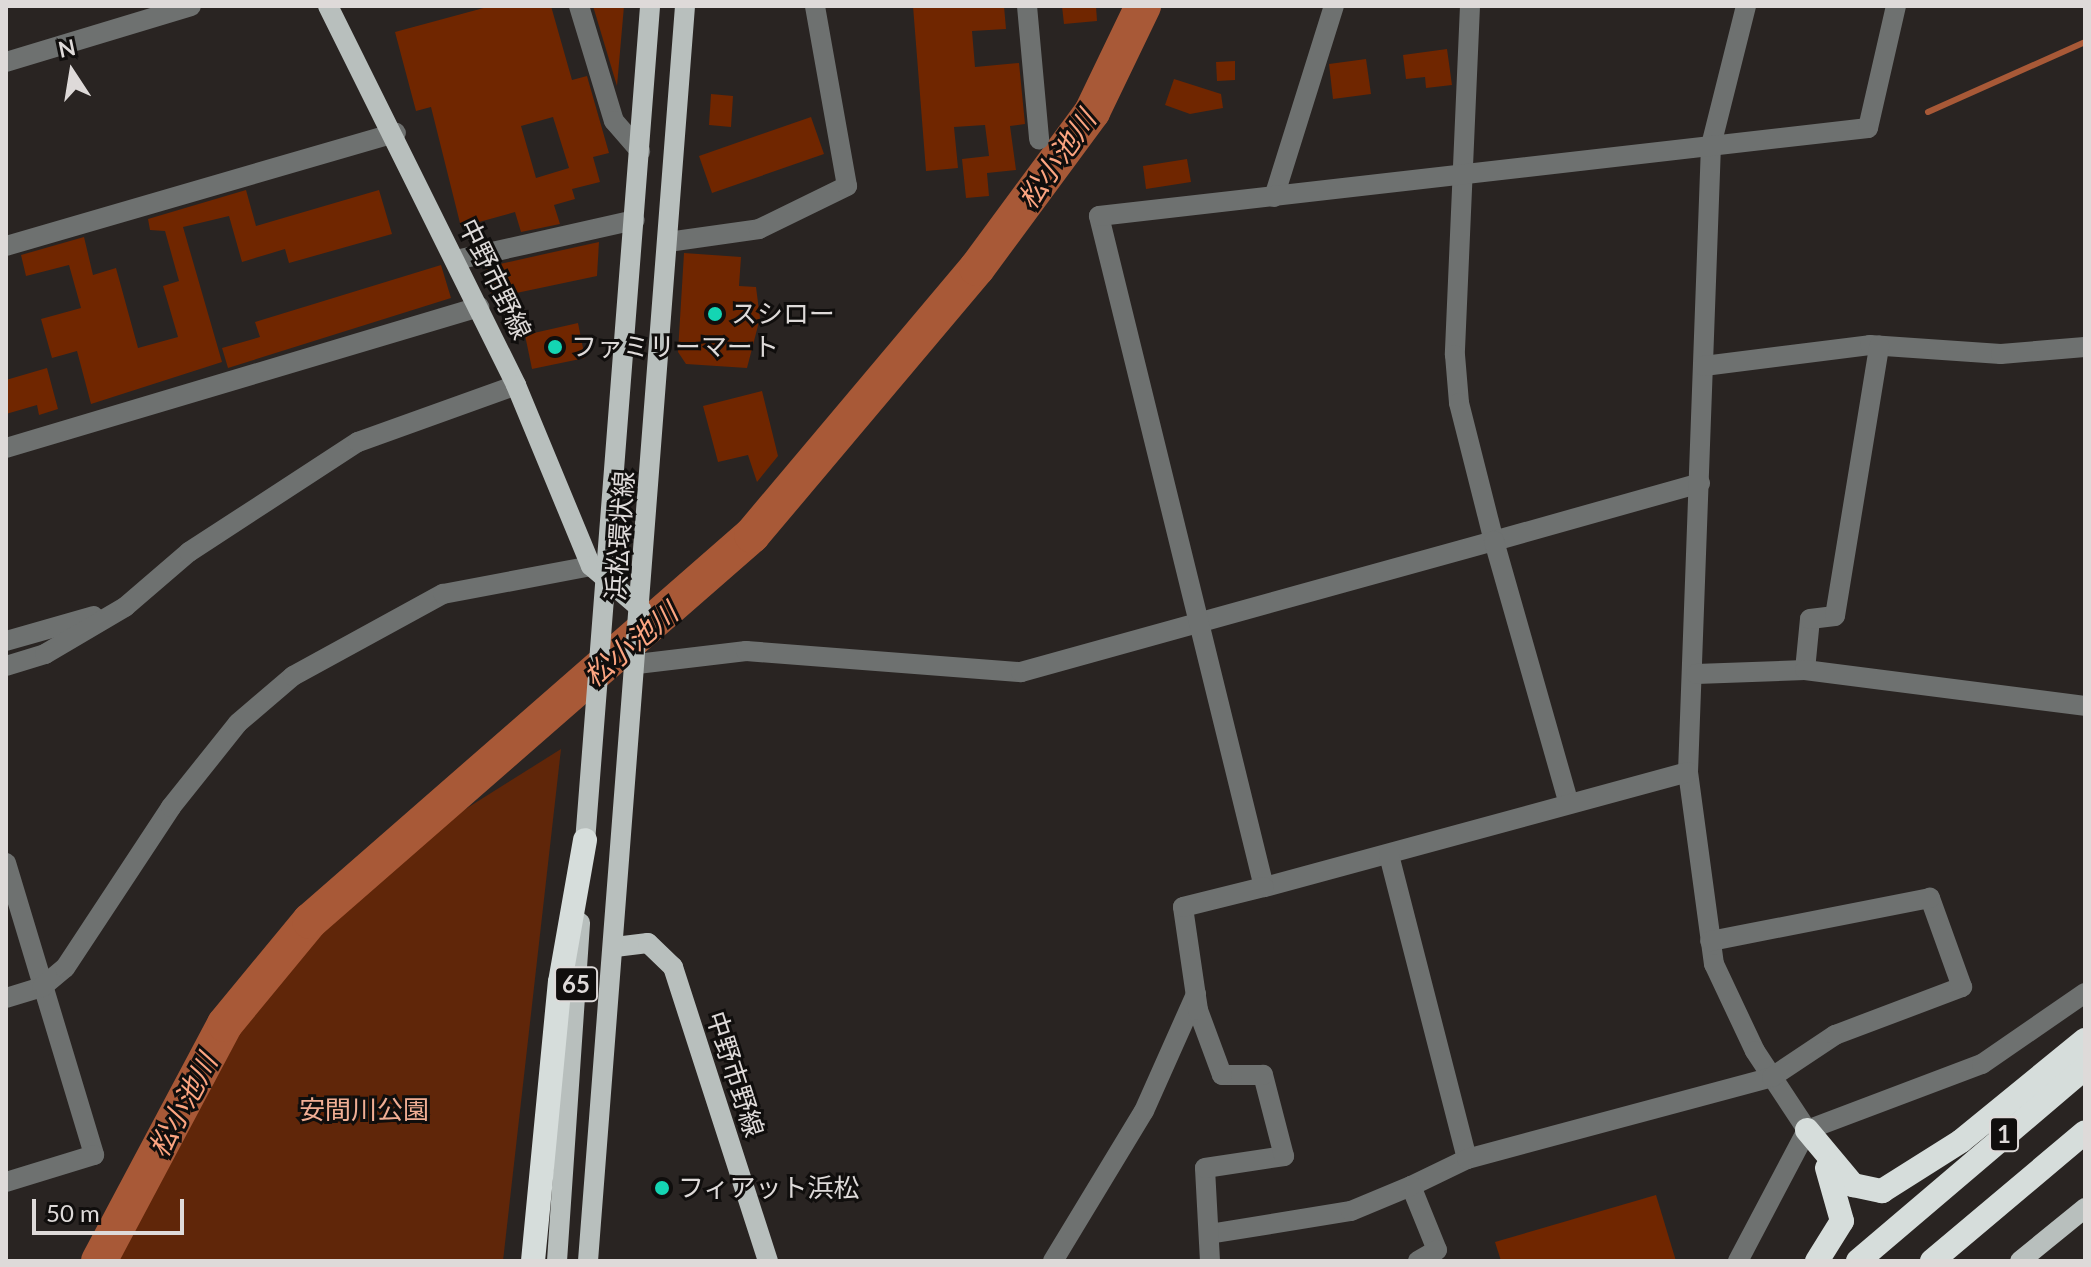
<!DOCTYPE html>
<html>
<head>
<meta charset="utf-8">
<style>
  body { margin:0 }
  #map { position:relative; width:2091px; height:1267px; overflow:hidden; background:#292422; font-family:Lato,"Noto Sans JP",sans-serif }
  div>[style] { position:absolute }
  .green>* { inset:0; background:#602609 }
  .stream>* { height:6px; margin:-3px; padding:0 3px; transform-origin:3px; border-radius:3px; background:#a85937 }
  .river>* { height:36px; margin:-18px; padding:0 18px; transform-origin:18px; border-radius:18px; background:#a85937 }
  .building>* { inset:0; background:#702600 }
  .minor>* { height:20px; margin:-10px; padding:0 10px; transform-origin:10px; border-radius:10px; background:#6e7170 }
  .major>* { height:20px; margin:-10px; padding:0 10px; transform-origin:10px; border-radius:10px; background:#b8bfbd }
  .highway>* { height:24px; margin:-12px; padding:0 12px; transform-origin:12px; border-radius:12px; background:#d6dddb }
  .dots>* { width:22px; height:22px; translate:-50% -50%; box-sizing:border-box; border:4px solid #100e0d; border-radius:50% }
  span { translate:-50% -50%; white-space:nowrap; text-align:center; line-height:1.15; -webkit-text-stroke:6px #100e0d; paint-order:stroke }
  .shield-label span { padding:2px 6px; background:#100e0d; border:2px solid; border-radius:6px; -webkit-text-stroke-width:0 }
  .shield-label { font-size:24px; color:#dedad9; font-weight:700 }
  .street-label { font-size:26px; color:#dedad9 }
  .poi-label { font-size:26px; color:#dedad9 }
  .left { translate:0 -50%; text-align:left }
  .park-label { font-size:26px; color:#f1ae94 }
  .water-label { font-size:28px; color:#fca581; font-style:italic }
  .frame { position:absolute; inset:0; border:8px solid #dedad9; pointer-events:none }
  .north { position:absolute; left:32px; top:32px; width:80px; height:80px; -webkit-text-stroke:6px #100e0d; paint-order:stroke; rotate:348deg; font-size:22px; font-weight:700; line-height:32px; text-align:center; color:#dedad9 }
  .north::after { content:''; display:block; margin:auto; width:28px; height:36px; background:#dedad9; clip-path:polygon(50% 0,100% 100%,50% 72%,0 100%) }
  .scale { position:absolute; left:32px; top:1199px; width:152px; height:36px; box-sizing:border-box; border:4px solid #dedad9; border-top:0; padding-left:10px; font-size:24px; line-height:28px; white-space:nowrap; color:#dedad9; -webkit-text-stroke:6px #100e0d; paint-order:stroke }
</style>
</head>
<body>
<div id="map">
  <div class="green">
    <i style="clip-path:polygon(561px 749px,503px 1261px,117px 1261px,175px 1132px,226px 1042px,286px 966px,437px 827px)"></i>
  </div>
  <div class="stream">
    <i style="left:1928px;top:112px;width:172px;rotate:-24deg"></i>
  </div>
  <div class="river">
    <i style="left:99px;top:1261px;width:268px;rotate:-62deg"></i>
    <i style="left:225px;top:1024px;width:134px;rotate:-50.5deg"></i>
    <i style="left:310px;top:921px;width:587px;rotate:-41.13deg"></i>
    <i style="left:752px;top:535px;width:349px;rotate:-49.9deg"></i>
    <i style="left:977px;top:268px;width:194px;rotate:-53.6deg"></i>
    <i style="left:1092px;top:112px;width:118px;rotate:-64.3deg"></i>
  </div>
  <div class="building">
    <i style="clip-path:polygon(evenodd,491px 6px,551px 6px,572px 80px,587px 76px,609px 153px,593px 157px,600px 182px,572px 189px,575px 199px,554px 205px,560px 224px,521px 232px,515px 212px,461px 227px,431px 107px,416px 111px,395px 32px,491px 6px,553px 117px,569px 168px,536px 178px,521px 126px,553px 117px)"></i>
    <i style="clip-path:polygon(593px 6px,624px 6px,617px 86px)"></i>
    <i style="clip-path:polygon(913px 6px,1004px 6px,1006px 29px,972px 31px,975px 67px,1019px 63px,1025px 124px,1010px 126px,1016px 170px,987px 173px,989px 196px,966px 198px,962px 159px,989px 156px,985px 125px,954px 127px,958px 168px,926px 171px)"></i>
    <i style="clip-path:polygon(1062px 6px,1096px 6px,1097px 21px,1064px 24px)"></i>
    <i style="clip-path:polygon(1447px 49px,1452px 85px,1426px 88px,1425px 77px,1406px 79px,1403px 55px)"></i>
    <i style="clip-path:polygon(1366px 59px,1371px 94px,1333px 99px,1329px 64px)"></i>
    <i style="clip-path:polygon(1235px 61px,1235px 80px,1217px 81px,1216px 62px)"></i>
    <i style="clip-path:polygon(1174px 79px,1221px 94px,1223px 108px,1190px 114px,1165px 105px)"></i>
    <i style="clip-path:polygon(711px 94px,733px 96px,731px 127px,709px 125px)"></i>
    <i style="clip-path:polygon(811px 117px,824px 154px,712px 193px,699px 156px)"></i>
    <i style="clip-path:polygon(1187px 159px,1191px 182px,1146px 189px,1143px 166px)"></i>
    <i style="clip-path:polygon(246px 190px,256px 226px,379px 190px,392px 234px,289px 263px,285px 249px,242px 262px,229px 216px,183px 227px,222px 362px,91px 404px,77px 351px,52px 358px,41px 319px,81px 308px,69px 265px,26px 276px,21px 255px,84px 237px,93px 275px,116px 268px,138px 348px,178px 337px,163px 286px,179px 281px,165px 231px,150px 230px,148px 219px)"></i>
    <i style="clip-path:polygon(599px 242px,597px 276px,492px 298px,486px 267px)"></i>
    <i style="clip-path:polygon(684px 253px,741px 257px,739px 286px,756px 287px,760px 318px,747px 368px,686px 364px,678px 352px)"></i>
    <i style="clip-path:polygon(441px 265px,451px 298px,228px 368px,222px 348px,260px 337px,255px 322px)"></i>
    <i style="clip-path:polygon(578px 323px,585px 358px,532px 369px,525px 335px)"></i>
    <i style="clip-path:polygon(47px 368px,58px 409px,39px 415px,37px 405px,6px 414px,6px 380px)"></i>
    <i style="clip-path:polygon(762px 391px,778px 456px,757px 482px,748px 455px,718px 462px,703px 406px)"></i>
    <i style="clip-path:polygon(1656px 1195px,1676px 1261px,1501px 1261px,1495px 1242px)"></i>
  </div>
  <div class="minor">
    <i style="left:579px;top:6px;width:120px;rotate:73.1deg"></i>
    <i style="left:614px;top:121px;width:40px;rotate:49deg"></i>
    <i style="left:1027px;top:6px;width:134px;rotate:84.8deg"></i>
    <i style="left:1470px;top:6px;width:349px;rotate:92.5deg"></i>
    <i style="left:1455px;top:355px;width:48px;rotate:85.2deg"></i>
    <i style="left:1459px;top:403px;width:142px;rotate:75.8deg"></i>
    <i style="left:1494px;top:541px;width:214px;rotate:-15.7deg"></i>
    <i style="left:1746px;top:6px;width:143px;rotate:104.1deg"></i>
    <i style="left:1711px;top:145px;width:627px;rotate:92.1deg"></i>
    <i style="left:1688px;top:772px;width:194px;rotate:82.3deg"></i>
    <i style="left:1714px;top:964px;width:96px;rotate:64.8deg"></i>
    <i style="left:1755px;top:1051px;width:95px;rotate:56.6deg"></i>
    <i style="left:6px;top:62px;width:193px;rotate:-16.8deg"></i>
    <i style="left:1274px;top:197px;width:200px;rotate:-72.6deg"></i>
    <i style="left:668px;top:242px;width:92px;rotate:-8.1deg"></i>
    <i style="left:759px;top:229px;width:98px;rotate:-26deg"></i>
    <i style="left:847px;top:186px;width:183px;rotate:-100.1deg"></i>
    <i style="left:6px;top:246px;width:406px;rotate:-16.2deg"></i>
    <i style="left:456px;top:260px;width:183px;rotate:-12.6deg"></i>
    <i style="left:1704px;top:366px;width:167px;rotate:-7.2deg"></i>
    <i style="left:1870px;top:345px;width:131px;rotate:3.9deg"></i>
    <i style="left:2001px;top:354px;width:84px;rotate:-4.8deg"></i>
    <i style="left:6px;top:448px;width:494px;rotate:-16.6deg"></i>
    <i style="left:6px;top:641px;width:91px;rotate:-15.9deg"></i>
    <i style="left:637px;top:664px;width:110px;rotate:-6.8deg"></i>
    <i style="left:746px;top:651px;width:276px;rotate:4.4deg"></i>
    <i style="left:1021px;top:672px;width:491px;rotate:-15.5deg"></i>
    <i style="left:1494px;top:541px;width:273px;rotate:74.1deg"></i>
    <i style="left:6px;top:666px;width:41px;rotate:-17.1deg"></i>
    <i style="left:45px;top:654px;width:93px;rotate:-30.4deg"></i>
    <i style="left:125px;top:607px;width:84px;rotate:-40.7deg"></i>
    <i style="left:189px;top:552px;width:202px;rotate:-33.1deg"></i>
    <i style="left:358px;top:442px;width:168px;rotate:-19.8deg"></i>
    <i style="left:1805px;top:670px;width:51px;rotate:-84.4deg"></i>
    <i style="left:1810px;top:619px;width:25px;rotate:-7deg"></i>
    <i style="left:1835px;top:616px;width:274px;rotate:-80.7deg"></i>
    <i style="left:1696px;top:674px;width:109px;rotate:-2.1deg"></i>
    <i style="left:1805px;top:670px;width:282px;rotate:7.3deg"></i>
    <i style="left:1688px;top:772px;width:439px;rotate:164.8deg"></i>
    <i style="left:1264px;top:887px;width:691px;rotate:-103.82deg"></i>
    <i style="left:1099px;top:216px;width:774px;rotate:-6.53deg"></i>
    <i style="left:1868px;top:128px;width:125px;rotate:-77.1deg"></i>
    <i style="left:1389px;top:855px;width:314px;rotate:75.6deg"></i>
    <i style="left:1467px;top:1159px;width:62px;rotate:154.3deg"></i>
    <i style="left:1411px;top:1186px;width:69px;rotate:67.9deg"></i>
    <i style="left:1437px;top:1250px;width:22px;rotate:150deg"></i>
    <i style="left:6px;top:863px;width:305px;rotate:73.2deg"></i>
    <i style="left:94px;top:1155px;width:92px;rotate:162.9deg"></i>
    <i style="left:6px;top:998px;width:38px;rotate:-17deg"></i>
    <i style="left:42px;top:987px;width:30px;rotate:-40deg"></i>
    <i style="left:65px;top:968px;width:193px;rotate:-56.6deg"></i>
    <i style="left:171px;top:807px;width:107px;rotate:-51.4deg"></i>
    <i style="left:238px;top:723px;width:72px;rotate:-40.5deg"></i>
    <i style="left:293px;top:676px;width:171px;rotate:-28.7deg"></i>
    <i style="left:443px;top:594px;width:151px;rotate:-10.7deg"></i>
    <i style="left:1467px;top:1159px;width:316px;rotate:-15deg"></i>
    <i style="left:1772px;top:1077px;width:76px;rotate:-33.7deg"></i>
    <i style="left:1835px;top:1035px;width:136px;rotate:-20.7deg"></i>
    <i style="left:1962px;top:987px;width:95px;rotate:-109.8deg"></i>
    <i style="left:1930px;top:898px;width:224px;rotate:168.9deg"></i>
    <i style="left:1209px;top:1234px;width:144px;rotate:-9.2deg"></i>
    <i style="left:1351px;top:1211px;width:65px;rotate:-22.6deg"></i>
    <i style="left:1053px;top:1261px;width:175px;rotate:-58.8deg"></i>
    <i style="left:1144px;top:1111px;width:128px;rotate:-66deg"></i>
    <i style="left:1210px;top:1261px;width:93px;rotate:-93.1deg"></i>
    <i style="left:1205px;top:1168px;width:80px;rotate:-8.6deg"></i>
    <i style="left:1284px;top:1156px;width:84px;rotate:-104.5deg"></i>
    <i style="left:1263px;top:1075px;width:41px;rotate:180deg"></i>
    <i style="left:1222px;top:1075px;width:69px;rotate:-110.3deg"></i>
    <i style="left:1198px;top:1010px;width:104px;rotate:-98.3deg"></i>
    <i style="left:1183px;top:907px;width:83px;rotate:-13.9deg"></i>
    <i style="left:1738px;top:1261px;width:148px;rotate:-62.2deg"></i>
    <i style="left:1807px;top:1130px;width:187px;rotate:-20.7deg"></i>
    <i style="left:1982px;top:1064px;width:125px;rotate:-34.6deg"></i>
  </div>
  <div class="major">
    <i style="left:328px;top:6px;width:423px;rotate:63.6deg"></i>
    <i style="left:516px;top:385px;width:196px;rotate:67.5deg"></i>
    <i style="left:591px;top:566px;width:66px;rotate:40.7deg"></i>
    <i style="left:584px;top:855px;width:852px;rotate:-85.55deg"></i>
    <i style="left:615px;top:947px;width:33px;rotate:-7deg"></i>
    <i style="left:648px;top:943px;width:35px;rotate:44deg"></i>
    <i style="left:673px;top:967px;width:309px;rotate:72.1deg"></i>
    <i style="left:557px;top:1261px;width:339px;rotate:-86.1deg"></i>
    <i style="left:588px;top:1261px;width:1259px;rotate:-85.58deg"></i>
    <i style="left:2020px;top:1261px;width:84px;rotate:-39.2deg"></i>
  </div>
  <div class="highway">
    <i style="left:1807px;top:1130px;width:72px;rotate:50.1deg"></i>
    <i style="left:1853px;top:1185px;width:30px;rotate:12deg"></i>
    <i style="left:1882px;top:1191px;width:93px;rotate:-32.3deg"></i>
    <i style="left:1961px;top:1141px;width:160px;rotate:-39.2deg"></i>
    <i style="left:533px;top:1261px;width:280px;rotate:-84.5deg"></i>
    <i style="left:560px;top:982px;width:144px;rotate:-80deg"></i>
    <i style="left:1817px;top:1261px;width:47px;rotate:-58deg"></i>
    <i style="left:1842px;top:1221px;width:55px;rotate:-105.8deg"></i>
    <i style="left:1858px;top:1261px;width:298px;rotate:-40.4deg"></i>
    <i style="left:1932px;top:1261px;width:200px;rotate:-40.1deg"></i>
  </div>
  <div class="dots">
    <i style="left:715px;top:314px;background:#14d5b3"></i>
    <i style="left:555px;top:347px;background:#14d5b3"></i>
    <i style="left:662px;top:1188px;background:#14d5b3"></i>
  </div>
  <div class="shield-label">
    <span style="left:576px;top:984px">65</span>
    <span style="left:2004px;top:1134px">1</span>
  </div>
  <div class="street-label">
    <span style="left:495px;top:279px;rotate:64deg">中野市野線</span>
    <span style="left:620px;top:536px;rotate:-86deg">浜松環状線</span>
    <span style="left:735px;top:1074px;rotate:72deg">中野市野線</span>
  </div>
  <div class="poi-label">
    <span class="left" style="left:731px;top:314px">スシロー</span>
    <span class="left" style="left:571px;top:347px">ファミリーマート</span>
    <span class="left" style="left:678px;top:1188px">フィアット浜松</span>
  </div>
  <div class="park-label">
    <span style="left:364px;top:1110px">安間川公園</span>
  </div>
  <div class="water-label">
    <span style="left:1056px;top:159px;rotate:-55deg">松小池川</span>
    <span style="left:630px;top:644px;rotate:-40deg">松小池川</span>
    <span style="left:182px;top:1105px;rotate:-62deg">松小池川</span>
  </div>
  <div class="frame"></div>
  <div class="north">N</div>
  <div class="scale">50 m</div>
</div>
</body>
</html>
